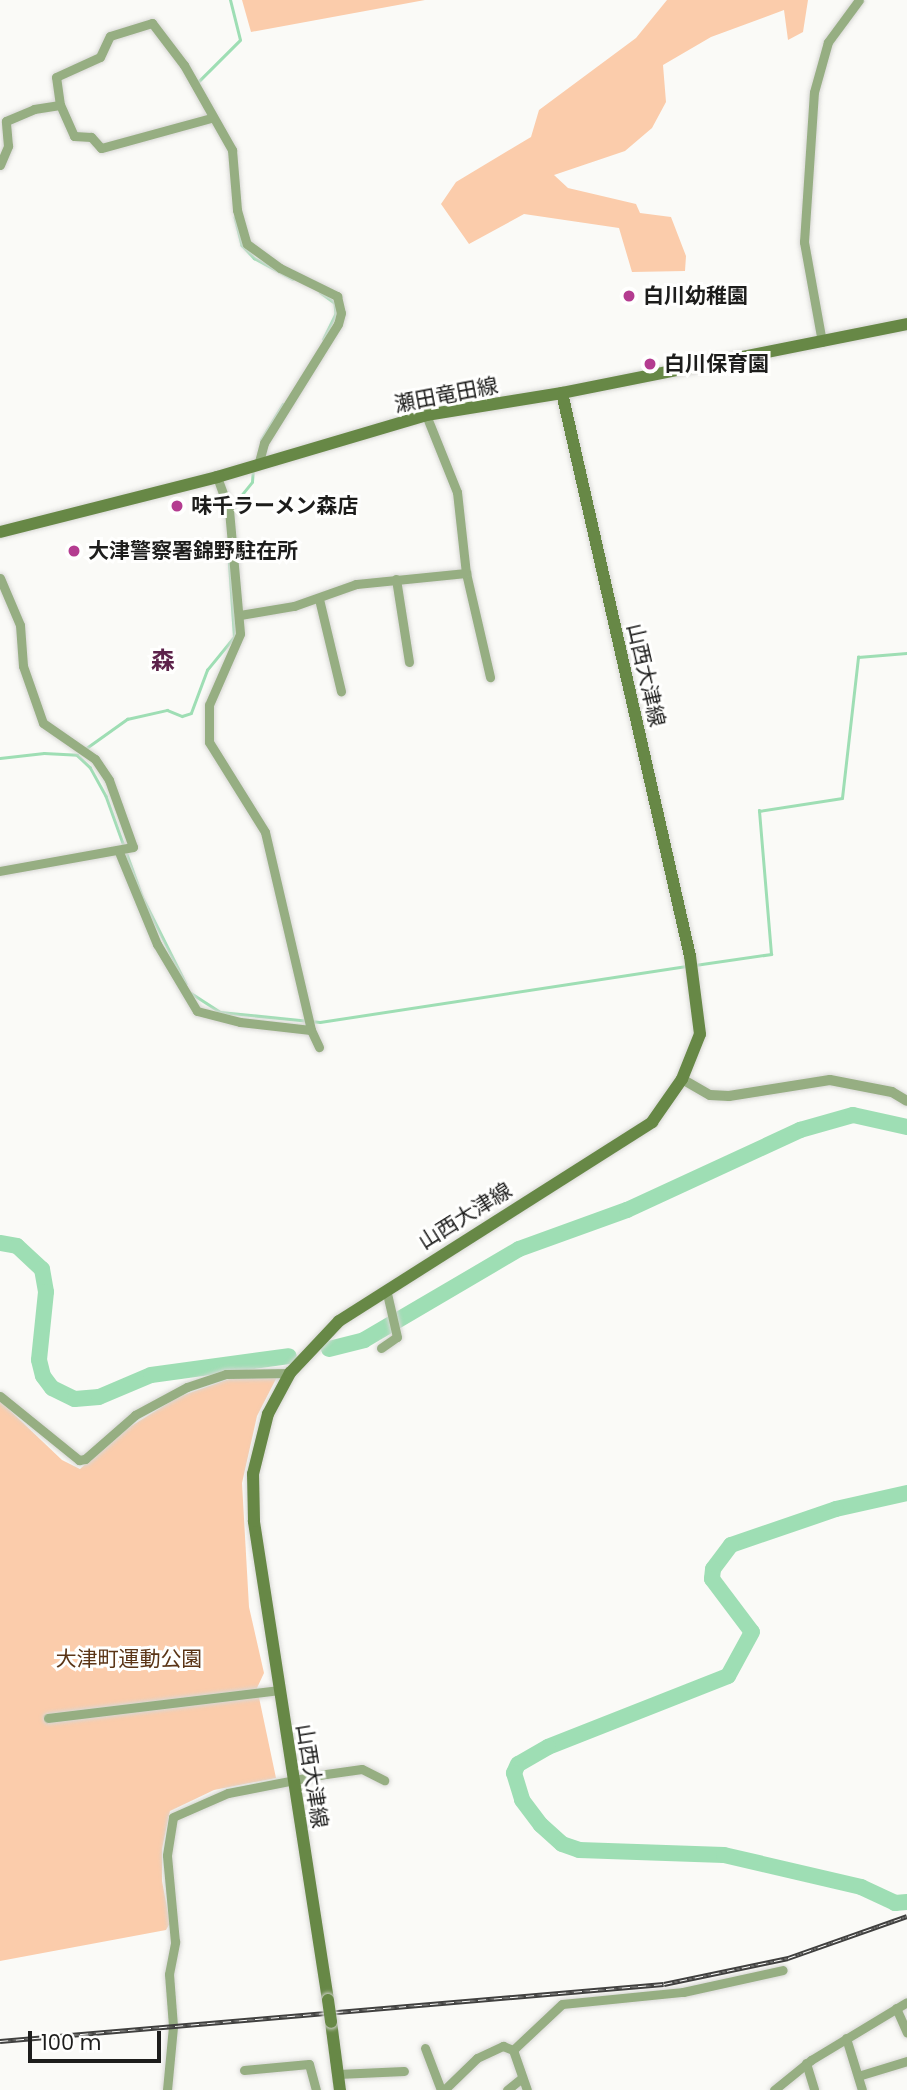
<!DOCTYPE html>
<html>
<head>
<meta charset="utf-8">
<style>
  body { margin:0 }
  #map { position:relative; width:907px; height:2090px; overflow:hidden; background:#fafaf7; font-family:Poppins,"Noto Sans JP",sans-serif }
  div>[style] { position:absolute }
  .green>* { inset:0; background:#fbccab }
  .stream>* { height:2.5px; margin:-1.25px; padding:0 1.25px; transform-origin:1.25px; border-radius:1.25px; background:#9edeb4 }
  .river>* { height:16px; margin:-8px; padding:0 8px; transform-origin:8px; border-radius:8px; background:#9edeb4 }
  .roads { filter:drop-shadow(0 0 2px #d7d7d4) drop-shadow(0 0 2px #d7d7d4) }
  .minor>* { height:9px; margin:-4.5px; padding:0 4.5px; transform-origin:4.5px; border-radius:4.5px; background:#96ae82 }
  .tertiary>* { height:10px; margin:-5px; padding:0 5px; transform-origin:5px; border-radius:5px; background:#96ae82 }
  .secondary>* { height:12px; margin:-6px; padding:0 6px; transform-origin:6px; border-radius:6px; background:#678846 }
  .rail>* { height:5px; margin-top:-2.5px; transform-origin:0; background:repeating-linear-gradient(90deg,#fffffe 0 8px,#40403f 0 16px); box-sizing:border-box; border-block:2px solid #40403f }
  .bridges { filter:drop-shadow(0 0 2px #d7d7d4) drop-shadow(0 0 2px #d7d7d4) }
  .secondary-bridge>* { height:12px; margin:-6px; padding:0 6px; transform-origin:6px; border-radius:6px; background:#678846 }
  .dots>* { width:19px; height:19px; translate:-50% -50%; box-sizing:border-box; border:4px solid #fffffe; border-radius:50% }
  span { translate:-50% -50%; white-space:nowrap; text-align:center; line-height:1.15; -webkit-text-stroke:6px #fffffe; paint-order:stroke }
  .poi-label { font-size:21px; color:#1d1d1c; font-weight:700 }
  .left { translate:0 -50%; text-align:left }
  .street-label { font-size:21px; color:#1d1d1c }
  .park-label { font-size:21px; color:#5b3516 }
  .quarter-label { font-size:24px; color:#5c224a; font-weight:700 }
  .scale { position:absolute; left:28px; top:2031px; width:133px; height:32px; box-sizing:border-box; border:4px solid #1d1d1c; border-top:0; padding-left:9px; font-size:21px; line-height:24px; white-space:nowrap; color:#1d1d1c; -webkit-text-stroke:5px #fffffe; paint-order:stroke }
</style>
</head>
<body>
<div id="map">
  <div class="green">
    <i style="clip-path:polygon(242px 0,425px 0,251px 32px)"></i>
    <i style="clip-path:polygon(667px 0,808px 0,803px 32px,788px 40px,784px 10px,711px 37px,663px 65px,666px 102px,652px 128px,625px 151px,554px 175px,568px 188px,636px 204px,640px 213px,671px 217px,686px 256px,685px 271px,632px 272px,619px 228px,524px 214px,469px 244px,441px 204px,456px 182px,531px 137px,539px 110px,636px 38px)"></i>
    <i style="clip-path:polygon(277px 1377px,257px 1416px,242px 1483px,249px 1607px,264px 1673px,257px 1688px,276px 1778px,214px 1790px,170px 1811px,162px 1849px,162px 1881px,170px 1923px,166px 1930px,0 1961px,0 1401px,62px 1460px,80px 1469px,120px 1433px,178px 1397px,232px 1378px)"></i>
  </div>
  <div class="stream">
    <i style="left:198px;top:82px;width:59px;rotate:-45deg"></i>
    <i style="left:240px;top:40px;width:41px;rotate:-104deg"></i>
    <i style="left:235px;top:217px;width:29px;rotate:76deg"></i>
    <i style="left:242px;top:245px;width:18px;rotate:47deg"></i>
    <i style="left:254px;top:258px;width:44px;rotate:28.3deg"></i>
    <i style="left:320px;top:292px;width:19px;rotate:36deg"></i>
    <i style="left:335px;top:303px;width:11px;rotate:85deg"></i>
    <i style="left:336px;top:314px;width:28px;rotate:116deg"></i>
    <i style="left:261px;top:440px;width:42px;rotate:-58.6deg"></i>
    <i style="left:231px;top:508px;width:33px;rotate:-51deg"></i>
    <i style="left:252px;top:482px;width:13px;rotate:-86deg"></i>
    <i style="left:85px;top:749px;width:52px;rotate:-35.5deg"></i>
    <i style="left:127px;top:719px;width:41px;rotate:-12.7deg"></i>
    <i style="left:167px;top:710px;width:16px;rotate:22deg"></i>
    <i style="left:182px;top:716px;width:9px;rotate:-18deg"></i>
    <i style="left:191px;top:713px;width:46px;rotate:-69.6deg"></i>
    <i style="left:207px;top:670px;width:43px;rotate:-50.7deg"></i>
    <i style="left:234px;top:637px;width:87px;rotate:-93.9deg"></i>
    <i style="left:77px;top:755px;width:18px;rotate:43deg"></i>
    <i style="left:90px;top:767px;width:33px;rotate:61deg"></i>
    <i style="left:106px;top:796px;width:106px;rotate:70.2deg"></i>
    <i style="left:142px;top:896px;width:98px;rotate:63.4deg"></i>
    <i style="left:0;top:758px;width:44px;rotate:-6.5deg"></i>
    <i style="left:44px;top:753px;width:33px;rotate:3deg"></i>
    <i style="left:695px;top:965px;width:77px;rotate:-8.2deg"></i>
    <i style="left:771px;top:954px;width:144px;rotate:-94.8deg"></i>
    <i style="left:759px;top:811px;width:84px;rotate:-8.9deg"></i>
    <i style="left:842px;top:798px;width:142px;rotate:-83.5deg"></i>
    <i style="left:858px;top:657px;width:49px;rotate:-4.7deg"></i>
    <i style="left:191px;top:993px;width:35px;rotate:33deg"></i>
    <i style="left:220px;top:1012px;width:100px;rotate:5.7deg"></i>
    <i style="left:320px;top:1022px;width:372px;rotate:-8.7deg"></i>
  </div>
  <div class="river">
    <i style="left:0;top:1243px;width:17px;rotate:10deg"></i>
    <i style="left:17px;top:1246px;width:34px;rotate:43deg"></i>
    <i style="left:42px;top:1269px;width:23px;rotate:80deg"></i>
    <i style="left:46px;top:1292px;width:68px;rotate:95.9deg"></i>
    <i style="left:39px;top:1360px;width:16px;rotate:76deg"></i>
    <i style="left:43px;top:1376px;width:15px;rotate:53deg"></i>
    <i style="left:52px;top:1388px;width:25px;rotate:26deg"></i>
    <i style="left:75px;top:1399px;width:24px;rotate:-5deg"></i>
    <i style="left:99px;top:1397px;width:56px;rotate:-22.9deg"></i>
    <i style="left:151px;top:1375px;width:139px;rotate:-7.8deg"></i>
    <i style="left:329px;top:1349px;width:36px;rotate:-14deg"></i>
    <i style="left:364px;top:1340px;width:180px;rotate:-30.4deg"></i>
    <i style="left:519px;top:1249px;width:115px;rotate:-19.9deg"></i>
    <i style="left:627px;top:1210px;width:191px;rotate:-24.8deg"></i>
    <i style="left:800px;top:1130px;width:55px;rotate:-15.8deg"></i>
    <i style="left:853px;top:1115px;width:55px;rotate:12.5deg"></i>
    <i style="left:907px;top:1493px;width:73px;rotate:167.3deg"></i>
    <i style="left:836px;top:1509px;width:111px;rotate:161.1deg"></i>
    <i style="left:731px;top:1545px;width:30px;rotate:127deg"></i>
    <i style="left:713px;top:1569px;width:10px;rotate:96deg"></i>
    <i style="left:712px;top:1579px;width:66px;rotate:53deg"></i>
    <i style="left:752px;top:1632px;width:50px;rotate:118.6deg"></i>
    <i style="left:728px;top:1676px;width:193px;rotate:158.5deg"></i>
    <i style="left:548px;top:1747px;width:34px;rotate:150deg"></i>
    <i style="left:518px;top:1764px;width:10px;rotate:114deg"></i>
    <i style="left:514px;top:1773px;width:28px;rotate:73deg"></i>
    <i style="left:522px;top:1800px;width:31px;rotate:53deg"></i>
    <i style="left:541px;top:1825px;width:28px;rotate:42deg"></i>
    <i style="left:562px;top:1844px;width:18px;rotate:19deg"></i>
    <i style="left:579px;top:1850px;width:145px;rotate:2deg"></i>
    <i style="left:724px;top:1855px;width:141px;rotate:13.1deg"></i>
    <i style="left:861px;top:1887px;width:38px;rotate:25deg"></i>
    <i style="left:895px;top:1903px;width:12px;rotate:-5deg"></i>
  </div>
  <div class="roads">
    <div class="minor">
      <i style="left:211px;top:118px;width:114px;rotate:164.7deg"></i>
      <i style="left:101px;top:148px;width:15px;rotate:-132deg"></i>
      <i style="left:91px;top:137px;width:17px;rotate:-177deg"></i>
      <i style="left:74px;top:136px;width:34px;rotate:-114deg"></i>
      <i style="left:60px;top:105px;width:28px;rotate:-98deg"></i>
      <i style="left:56px;top:77px;width:48px;rotate:-24.4deg"></i>
      <i style="left:100px;top:57px;width:23px;rotate:-65deg"></i>
      <i style="left:110px;top:36px;width:44px;rotate:-17.2deg"></i>
      <i style="left:152px;top:23px;width:53px;rotate:52.7deg"></i>
      <i style="left:184px;top:65px;width:98px;rotate:60.5deg"></i>
      <i style="left:232px;top:150px;width:60px;rotate:85.2deg"></i>
      <i style="left:237px;top:210px;width:35px;rotate:74deg"></i>
      <i style="left:247px;top:244px;width:41px;rotate:36deg"></i>
      <i style="left:280px;top:268px;width:64px;rotate:26.2deg"></i>
      <i style="left:337px;top:296px;width:17px;rotate:77deg"></i>
      <i style="left:341px;top:313px;width:11px;rotate:105deg"></i>
      <i style="left:338px;top:324px;width:140px;rotate:121.9deg"></i>
      <i style="left:264px;top:443px;width:20px;rotate:105deg"></i>
      <i style="left:0;top:165px;width:21px;rotate:-67deg"></i>
      <i style="left:8px;top:146px;width:25px;rotate:-95deg"></i>
      <i style="left:6px;top:121px;width:30px;rotate:-23deg"></i>
      <i style="left:34px;top:109px;width:26px;rotate:-9deg"></i>
      <i style="left:822px;top:342px;width:102px;rotate:-100.2deg"></i>
      <i style="left:804px;top:242px;width:150px;rotate:-86.2deg"></i>
      <i style="left:814px;top:92px;width:52px;rotate:-74.4deg"></i>
      <i style="left:828px;top:42px;width:52px;rotate:-53.6deg"></i>
      <i style="left:426px;top:415px;width:83px;rotate:68.1deg"></i>
      <i style="left:457px;top:492px;width:81px;rotate:83.7deg"></i>
      <i style="left:466px;top:573px;width:107px;rotate:77deg"></i>
      <i style="left:217px;top:477px;width:35px;rotate:70deg"></i>
      <i style="left:229px;top:510px;width:124px;rotate:84.9deg"></i>
      <i style="left:240px;top:634px;width:77px;rotate:113.6deg"></i>
      <i style="left:209px;top:705px;width:37px;rotate:90deg"></i>
      <i style="left:209px;top:742px;width:106px;rotate:58.1deg"></i>
      <i style="left:265px;top:832px;width:203px;rotate:76.9deg"></i>
      <i style="left:311px;top:1030px;width:19px;rotate:65deg"></i>
      <i style="left:0;top:578px;width:51px;rotate:66.9deg"></i>
      <i style="left:20px;top:625px;width:41px;rotate:85.8deg"></i>
      <i style="left:23px;top:666px;width:60px;rotate:70.7deg"></i>
      <i style="left:43px;top:723px;width:63px;rotate:34.7deg"></i>
      <i style="left:95px;top:759px;width:25px;rotate:56deg"></i>
      <i style="left:109px;top:780px;width:71px;rotate:70.3deg"></i>
      <i style="left:133px;top:847px;width:135px;rotate:169.8deg"></i>
      <i style="left:396px;top:579px;width:84px;rotate:81.1deg"></i>
      <i style="left:319px;top:599px;width:95px;rotate:76.6deg"></i>
      <i style="left:240px;top:615px;width:55px;rotate:-9.5deg"></i>
      <i style="left:294px;top:606px;width:66px;rotate:-19.5deg"></i>
      <i style="left:356px;top:584px;width:111px;rotate:-5.7deg"></i>
      <i style="left:119px;top:852px;width:100px;rotate:67.6deg"></i>
      <i style="left:157px;top:944px;width:78px;rotate:59.2deg"></i>
      <i style="left:197px;top:1011px;width:44px;rotate:14.3deg"></i>
      <i style="left:240px;top:1022px;width:71px;rotate:6.4deg"></i>
      <i style="left:381px;top:1348px;width:19px;rotate:-35deg"></i>
      <i style="left:397px;top:1337px;width:49px;rotate:-102.9deg"></i>
      <i style="left:0;top:1396px;width:102px;rotate:39deg"></i>
      <i style="left:79px;top:1460px;width:6px;rotate:-9deg"></i>
      <i style="left:85px;top:1459px;width:67px;rotate:-41.3deg"></i>
      <i style="left:135px;top:1415px;width:59px;rotate:-28.3deg"></i>
      <i style="left:187px;top:1387px;width:41px;rotate:-18.4deg"></i>
      <i style="left:226px;top:1374px;width:64px;rotate:-0.9deg"></i>
      <i style="left:48px;top:1718px;width:233px;rotate:-6.9deg"></i>
      <i style="left:896px;top:2008px;width:27px;rotate:66deg"></i>
      <i style="left:846px;top:2038px;width:54px;rotate:72.9deg"></i>
      <i style="left:425px;top:2048px;width:45px;rotate:69.1deg"></i>
      <i style="left:513px;top:2050px;width:67px;rotate:-43.2deg"></i>
      <i style="left:562px;top:2004px;width:122px;rotate:-5.7deg"></i>
      <i style="left:683px;top:1992px;width:102px;rotate:-12.4deg"></i>
      <i style="left:806px;top:2063px;width:28px;rotate:73deg"></i>
      <i style="left:244px;top:2070px;width:65px;rotate:-5.3deg"></i>
      <i style="left:309px;top:2064px;width:27px;rotate:75deg"></i>
      <i style="left:338px;top:2074px;width:66px;rotate:-2.6deg"></i>
      <i style="left:858px;top:2076px;width:51px;rotate:-17deg"></i>
      <i style="left:167px;top:2090px;width:64px;rotate:-84.6deg"></i>
      <i style="left:173px;top:2026px;width:52px;rotate:-94.4deg"></i>
      <i style="left:169px;top:1974px;width:33px;rotate:-79deg"></i>
      <i style="left:175px;top:1942px;width:87px;rotate:-95.3deg"></i>
      <i style="left:167px;top:1855px;width:38px;rotate:-81deg"></i>
      <i style="left:173px;top:1817px;width:60px;rotate:-23.6deg"></i>
      <i style="left:228px;top:1793px;width:100px;rotate:-11deg"></i>
      <i style="left:326px;top:1774px;width:36px;rotate:-8deg"></i>
      <i style="left:362px;top:1769px;width:25px;rotate:27deg"></i>
      <i style="left:444px;top:2090px;width:46px;rotate:-44.1deg"></i>
      <i style="left:477px;top:2058px;width:29px;rotate:-25deg"></i>
      <i style="left:503px;top:2046px;width:11px;rotate:22deg"></i>
      <i style="left:513px;top:2050px;width:42px;rotate:70.7deg"></i>
      <i style="left:507px;top:2090px;width:19px;rotate:-39deg"></i>
      <i style="left:774px;top:2090px;width:48px;rotate:-39deg"></i>
      <i style="left:811px;top:2060px;width:112px;rotate:-31.1deg"></i>
    </div>
    <div class="tertiary">
      <i style="left:682px;top:1079px;width:32px;rotate:30deg"></i>
      <i style="left:710px;top:1095px;width:19px;rotate:3deg"></i>
      <i style="left:729px;top:1096px;width:102px;rotate:-9deg"></i>
      <i style="left:830px;top:1080px;width:63px;rotate:11deg"></i>
      <i style="left:892px;top:1092px;width:17px;rotate:31deg"></i>
    </div>
    <div class="secondary">
      <i style="left:0;top:532px;width:224px;rotate:-14.2deg"></i>
      <i style="left:217px;top:477px;width:218px;rotate:-16.5deg"></i>
      <i style="left:426px;top:415px;width:138px;rotate:-9.2deg"></i>
      <i style="left:562px;top:393px;width:352px;rotate:-11.3deg"></i>
      <i style="left:328px;top:2000px;width:485px;rotate:-98.8deg"></i>
      <i style="left:254px;top:1521px;width:47px;rotate:-91.2deg"></i>
      <i style="left:253px;top:1474px;width:62px;rotate:-76deg"></i>
      <i style="left:268px;top:1414px;width:47px;rotate:-61.8deg"></i>
      <i style="left:290px;top:1373px;width:71px;rotate:-46.7deg"></i>
      <i style="left:339px;top:1321px;width:371px;rotate:-32.4deg"></i>
      <i style="left:652px;top:1122px;width:52px;rotate:-55.1deg"></i>
      <i style="left:682px;top:1079px;width:48px;rotate:-68.2deg"></i>
      <i style="left:700px;top:1034px;width:79px;rotate:-97.3deg"></i>
      <i style="left:690px;top:956px;width:577px;rotate:-102.81deg"></i>
      <i style="left:331px;top:2022px;width:69px;rotate:82.5deg"></i>
    </div>
  </div>
  <div class="rail">
    <i style="left:0;top:2041px;width:666px;rotate:-4.91deg"></i>
    <i style="left:664px;top:1984px;width:127px;rotate:-11.8deg"></i>
    <i style="left:788px;top:1958px;width:126px;rotate:-19.4deg"></i>
  </div>
  <div class="bridges">
    <div class="secondary-bridge">
      <i style="left:328px;top:2000px;width:22px;rotate:82deg"></i>
    </div>
  </div>
  <div class="dots">
    <i style="left:629px;top:296px;background:#b43c90"></i>
    <i style="left:650px;top:364px;background:#b43c90"></i>
    <i style="left:177px;top:506px;background:#b43c90"></i>
    <i style="left:74px;top:551px;background:#b43c90"></i>
  </div>
  <div class="poi-label">
    <span class="left" style="left:643px;top:296px">白川幼稚園</span>
    <span class="left" style="left:664px;top:364px">白川保育園</span>
    <span class="left" style="left:191px;top:506px">味千ラーメン森店</span>
    <span class="left" style="left:88px;top:551px">大津警察署錦野駐在所</span>
  </div>
  <div class="street-label">
    <span style="left:446px;top:395px;rotate:-11deg">瀬田竜田線</span>
    <span style="left:646px;top:675px;rotate:77deg">山西大津線</span>
    <span style="left:465px;top:1216px;rotate:-32deg">山西大津線</span>
    <span style="left:312px;top:1776px;rotate:81deg">山西大津線</span>
  </div>
  <div class="park-label">
    <span style="left:129px;top:1659px">大津町運動公園</span>
  </div>
  <div class="quarter-label">
    <span style="left:163px;top:661px">森</span>
  </div>
  <div class="scale">100 m</div>
</div>
</body>
</html>
